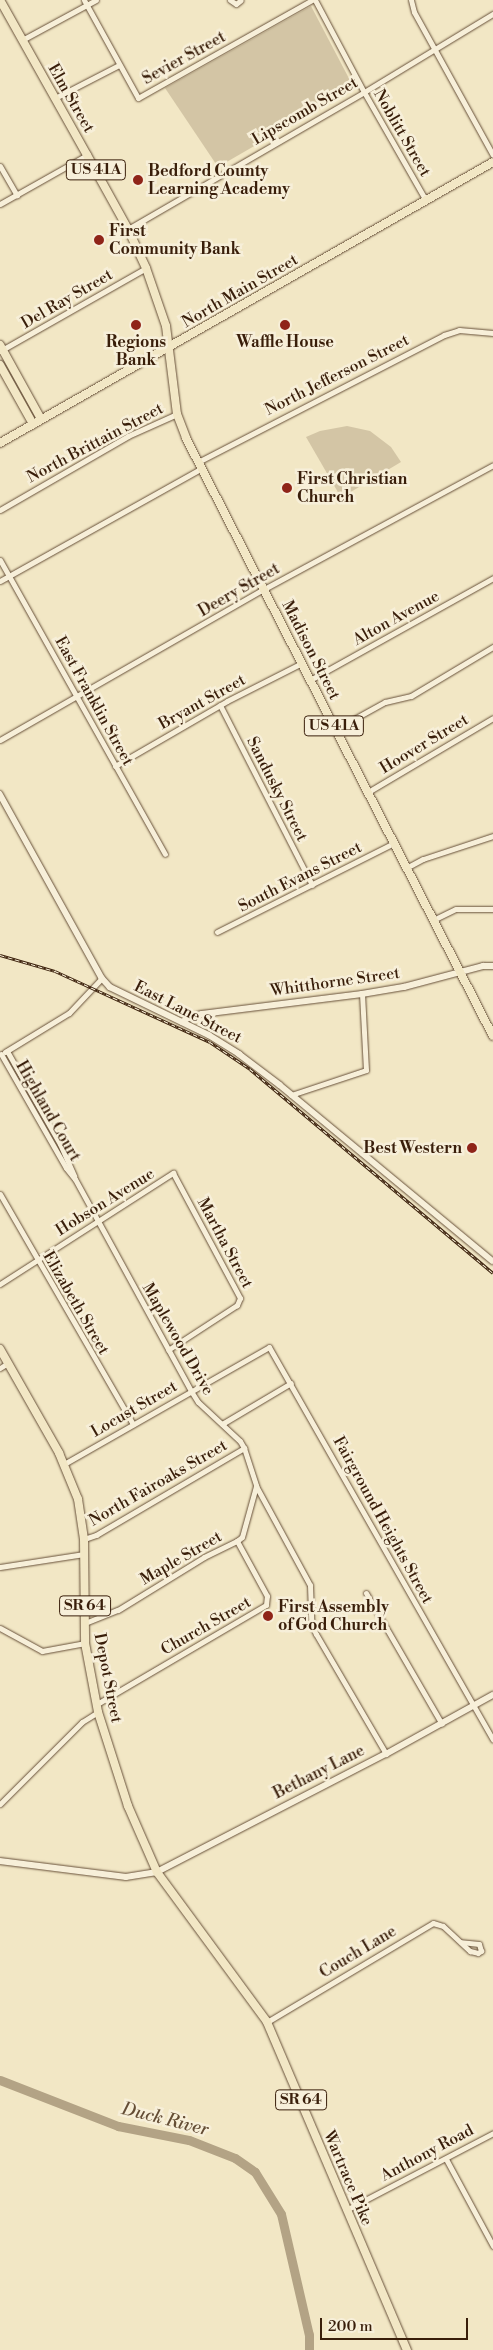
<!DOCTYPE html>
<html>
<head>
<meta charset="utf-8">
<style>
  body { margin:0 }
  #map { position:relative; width:493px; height:2350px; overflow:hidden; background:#f2e7c5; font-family:"Libre Bodoni",serif }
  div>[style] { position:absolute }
  .green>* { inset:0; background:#d3c5a5 }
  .river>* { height:9px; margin:-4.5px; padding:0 4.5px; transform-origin:4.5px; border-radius:4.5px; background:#b3a385 }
  .roads { filter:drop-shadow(0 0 1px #675039) drop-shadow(0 0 1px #675039) }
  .minor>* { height:5px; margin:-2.5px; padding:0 2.5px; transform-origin:2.5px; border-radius:2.5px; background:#f7efd9 }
  .tertiary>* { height:5.5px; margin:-2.75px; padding:0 2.75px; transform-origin:2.75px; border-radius:2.75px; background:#f7efd9 }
  .primary>* { height:8px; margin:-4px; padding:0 4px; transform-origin:4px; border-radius:4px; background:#f2e7c5 }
  .rail>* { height:3px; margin-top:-1.5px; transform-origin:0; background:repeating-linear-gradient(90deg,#f7efd9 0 4px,#391e0a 0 8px); box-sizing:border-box; border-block:1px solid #391e0a }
  .dots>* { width:14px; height:14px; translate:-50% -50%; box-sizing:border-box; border:2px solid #f7efd9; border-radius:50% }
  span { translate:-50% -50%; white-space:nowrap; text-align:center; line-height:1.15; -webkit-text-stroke:5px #f7efd9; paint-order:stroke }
  .shield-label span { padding:1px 4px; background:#f7efd9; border:1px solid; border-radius:4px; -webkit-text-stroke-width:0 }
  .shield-label { font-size:15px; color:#391e0a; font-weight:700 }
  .street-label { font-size:16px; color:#391e0a }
  .poi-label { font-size:16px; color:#391e0a; font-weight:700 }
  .left { translate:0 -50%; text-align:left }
  .right { translate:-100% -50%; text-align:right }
  .water-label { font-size:18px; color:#644d35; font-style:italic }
  .scale { position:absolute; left:320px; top:2318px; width:148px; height:22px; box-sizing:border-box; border:2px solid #391e0a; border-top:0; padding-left:6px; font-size:15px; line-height:18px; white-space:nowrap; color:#391e0a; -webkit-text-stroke:4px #f7efd9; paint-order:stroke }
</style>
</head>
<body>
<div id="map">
  <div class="green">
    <i style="clip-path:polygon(311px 6px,354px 88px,218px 167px,165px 88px)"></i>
    <i style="clip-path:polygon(347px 426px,370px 431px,391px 447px,401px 462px,344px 496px,339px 494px,306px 437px,320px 431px)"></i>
  </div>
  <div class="river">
    <i style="left:0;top:2080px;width:127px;rotate:21.3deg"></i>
    <i style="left:118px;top:2126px;width:72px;rotate:11.2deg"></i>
    <i style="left:189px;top:2140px;width:49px;rotate:21.4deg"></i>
    <i style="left:235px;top:2158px;width:24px;rotate:35deg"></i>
    <i style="left:255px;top:2172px;width:49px;rotate:58.2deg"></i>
    <i style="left:281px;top:2214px;width:124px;rotate:77deg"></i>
    <i style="left:309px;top:2335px;width:15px;rotate:90deg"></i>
  </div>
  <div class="roads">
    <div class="minor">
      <i style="left:84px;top:0;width:112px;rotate:61.1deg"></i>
      <i style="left:138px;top:98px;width:200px;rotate:-29.4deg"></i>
      <i style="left:230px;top:0;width:7px;rotate:34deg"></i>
      <i style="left:236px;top:4px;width:6px;rotate:-39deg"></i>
      <i style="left:315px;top:0;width:104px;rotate:62deg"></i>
      <i style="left:364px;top:92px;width:123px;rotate:60.3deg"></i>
      <i style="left:411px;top:0;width:12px;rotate:76deg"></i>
      <i style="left:414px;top:12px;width:163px;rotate:61.1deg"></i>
      <i style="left:22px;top:40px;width:84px;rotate:-28.4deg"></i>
      <i style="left:55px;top:98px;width:72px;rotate:-27.3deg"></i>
      <i style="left:0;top:166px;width:34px;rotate:60deg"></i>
      <i style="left:0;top:204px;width:100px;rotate:-29.4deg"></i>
      <i style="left:128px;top:229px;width:273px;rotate:-30.1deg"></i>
      <i style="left:364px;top:92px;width:151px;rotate:-31.2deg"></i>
      <i style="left:0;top:351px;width:168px;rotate:-29.6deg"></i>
      <i style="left:198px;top:462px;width:277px;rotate:-27.3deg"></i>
      <i style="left:444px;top:335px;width:16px;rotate:-18deg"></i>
      <i style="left:459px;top:330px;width:34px;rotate:5deg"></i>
      <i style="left:0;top:510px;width:148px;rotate:-30deg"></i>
      <i style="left:128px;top:436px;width:54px;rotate:-24.2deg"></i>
      <i style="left:0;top:560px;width:337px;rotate:60.7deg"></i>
      <i style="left:0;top:581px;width:231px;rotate:-29.2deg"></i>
      <i style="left:310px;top:680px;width:210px;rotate:-29.1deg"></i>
      <i style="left:220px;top:705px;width:202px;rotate:62.9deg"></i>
      <i style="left:336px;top:729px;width:56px;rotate:-28.9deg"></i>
      <i style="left:385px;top:702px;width:27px;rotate:-13deg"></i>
      <i style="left:411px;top:696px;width:96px;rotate:-30.9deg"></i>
      <i style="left:0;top:740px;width:304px;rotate:-29.8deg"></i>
      <i style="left:264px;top:589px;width:260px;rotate:-28.4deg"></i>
      <i style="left:115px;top:766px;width:129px;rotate:-30.1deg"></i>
      <i style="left:227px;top:701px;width:84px;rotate:-26.9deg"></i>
      <i style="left:368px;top:792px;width:145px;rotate:-30.6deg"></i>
      <i style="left:406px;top:868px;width:19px;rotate:-28deg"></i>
      <i style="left:423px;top:859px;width:74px;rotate:-18.2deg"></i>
      <i style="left:433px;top:920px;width:25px;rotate:-26deg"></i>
      <i style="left:456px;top:909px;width:37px"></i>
      <i style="left:217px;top:932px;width:198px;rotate:-26.7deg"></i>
      <i style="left:7px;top:1051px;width:107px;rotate:60.3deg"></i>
      <i style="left:60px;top:1144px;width:35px;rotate:66deg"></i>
      <i style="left:5px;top:1052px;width:75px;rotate:-31.4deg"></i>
      <i style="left:69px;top:1013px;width:48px;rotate:-46.7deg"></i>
      <i style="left:1px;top:1054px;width:131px;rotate:60.3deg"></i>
      <i style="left:66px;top:1168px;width:14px;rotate:51deg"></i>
      <i style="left:75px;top:1179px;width:242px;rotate:61.3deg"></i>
      <i style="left:191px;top:1391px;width:13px;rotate:58deg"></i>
      <i style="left:198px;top:1402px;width:57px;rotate:42.9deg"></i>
      <i style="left:240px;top:1441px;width:8px;rotate:60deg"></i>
      <i style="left:244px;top:1448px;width:40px;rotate:72deg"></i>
      <i style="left:256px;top:1486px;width:113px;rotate:61.4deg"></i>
      <i style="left:310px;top:1585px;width:38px;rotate:88deg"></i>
      <i style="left:311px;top:1623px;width:12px;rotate:66deg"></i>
      <i style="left:316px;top:1634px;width:139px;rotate:59.7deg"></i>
      <i style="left:291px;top:1095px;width:79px;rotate:-18.4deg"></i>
      <i style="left:366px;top:1070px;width:76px;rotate:-93deg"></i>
      <i style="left:0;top:1194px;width:266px;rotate:60deg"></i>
      <i style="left:0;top:1284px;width:206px;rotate:-32.7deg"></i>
      <i style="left:173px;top:1173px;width:142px;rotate:61.8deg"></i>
      <i style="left:240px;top:1298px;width:8px;rotate:113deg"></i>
      <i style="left:237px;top:1305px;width:82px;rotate:146.9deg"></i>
      <i style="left:0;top:1368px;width:9px;rotate:-32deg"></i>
      <i style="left:222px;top:1424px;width:80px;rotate:-30.7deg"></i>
      <i style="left:64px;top:1464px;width:236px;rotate:-29.7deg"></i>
      <i style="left:269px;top:1347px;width:452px;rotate:60.3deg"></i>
      <i style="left:84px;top:1539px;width:13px;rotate:-18deg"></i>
      <i style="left:96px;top:1535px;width:172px;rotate:-30.4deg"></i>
      <i style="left:0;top:1567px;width:85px;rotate:-8.8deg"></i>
      <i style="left:366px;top:1593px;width:151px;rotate:59.9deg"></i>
      <i style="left:85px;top:1623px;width:35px;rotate:-22deg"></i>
      <i style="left:118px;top:1610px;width:101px;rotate:-31.6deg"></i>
      <i style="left:204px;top:1557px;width:37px;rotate:-26deg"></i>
      <i style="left:237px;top:1541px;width:6px;rotate:-39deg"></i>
      <i style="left:242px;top:1537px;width:53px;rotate:-74.6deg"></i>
      <i style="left:0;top:1628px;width:48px;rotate:28.7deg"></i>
      <i style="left:42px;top:1651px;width:44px;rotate:-10.5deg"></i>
      <i style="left:97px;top:1704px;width:196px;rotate:-30.4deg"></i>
      <i style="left:266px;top:1605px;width:9px;rotate:-84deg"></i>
      <i style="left:267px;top:1596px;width:63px;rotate:-118.6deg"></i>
      <i style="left:0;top:1804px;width:116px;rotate:-45deg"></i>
      <i style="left:82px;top:1722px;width:19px;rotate:-32deg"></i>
      <i style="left:267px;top:2022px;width:193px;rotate:-30.8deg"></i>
      <i style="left:433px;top:1923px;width:10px;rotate:17deg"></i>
      <i style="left:443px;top:1926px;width:37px;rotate:43deg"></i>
      <i style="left:470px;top:1951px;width:8px;rotate:14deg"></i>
      <i style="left:478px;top:1953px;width:4px;rotate:-34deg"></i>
      <i style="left:481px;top:1951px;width:7px;rotate:-106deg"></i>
      <i style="left:479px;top:1944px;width:18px;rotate:-174deg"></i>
      <i style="left:446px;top:2159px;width:99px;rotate:61.6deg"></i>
      <i style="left:346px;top:2210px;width:166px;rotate:-27.6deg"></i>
    </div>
    <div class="tertiary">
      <i style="left:0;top:794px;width:210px;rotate:61deg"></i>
      <i style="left:102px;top:978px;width:12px;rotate:48deg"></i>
      <i style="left:110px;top:987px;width:110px;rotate:25.9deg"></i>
      <i style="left:209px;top:1035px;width:36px;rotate:32deg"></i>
      <i style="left:239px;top:1054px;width:51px;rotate:37.1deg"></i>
      <i style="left:280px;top:1085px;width:276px;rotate:39.6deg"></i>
      <i style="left:182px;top:1022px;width:9px;rotate:-32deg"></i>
      <i style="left:190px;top:1017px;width:12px;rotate:-14deg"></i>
      <i style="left:202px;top:1014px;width:161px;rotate:-7.1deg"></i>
      <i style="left:362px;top:994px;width:43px;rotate:-9.5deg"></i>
      <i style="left:404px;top:987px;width:82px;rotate:-14.9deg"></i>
      <i style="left:483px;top:966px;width:10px"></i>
      <i style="left:0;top:1861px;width:127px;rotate:7.2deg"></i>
      <i style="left:126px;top:1877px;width:31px;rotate:-9deg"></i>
      <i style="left:157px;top:1872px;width:258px;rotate:-27.3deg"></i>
      <i style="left:386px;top:1754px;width:122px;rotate:-28.9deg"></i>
    </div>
    <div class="primary">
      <i style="left:0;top:0;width:178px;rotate:60.7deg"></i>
      <i style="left:87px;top:155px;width:85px;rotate:61deg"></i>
      <i style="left:128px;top:229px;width:43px;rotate:65.2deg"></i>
      <i style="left:146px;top:268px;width:61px;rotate:71deg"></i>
      <i style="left:166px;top:326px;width:89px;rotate:82.9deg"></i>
      <i style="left:177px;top:414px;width:26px;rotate:69deg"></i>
      <i style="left:186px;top:438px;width:672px;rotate:62.83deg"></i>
      <i style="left:0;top:345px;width:85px;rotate:61deg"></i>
      <i style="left:0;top:365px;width:68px;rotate:60.8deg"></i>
      <i style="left:0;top:443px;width:567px;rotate:-29.68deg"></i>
      <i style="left:0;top:1349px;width:120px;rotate:60.4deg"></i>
      <i style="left:59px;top:1453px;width:50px;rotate:67.6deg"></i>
      <i style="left:78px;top:1499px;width:40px;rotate:81.5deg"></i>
      <i style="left:84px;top:1539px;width:104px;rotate:89.4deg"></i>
      <i style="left:85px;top:1643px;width:70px;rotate:79.3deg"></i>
      <i style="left:98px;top:1712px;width:99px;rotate:72.3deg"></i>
      <i style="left:128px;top:1806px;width:72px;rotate:66.3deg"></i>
      <i style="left:157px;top:1872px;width:186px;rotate:53.7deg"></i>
      <i style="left:267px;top:2022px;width:357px;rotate:66.9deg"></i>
    </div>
  </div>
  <div class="rail">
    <i style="left:0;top:955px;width:57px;rotate:16.2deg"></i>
    <i style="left:55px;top:971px;width:170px;rotate:24.6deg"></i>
    <i style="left:210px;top:1042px;width:48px;rotate:34deg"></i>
    <i style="left:250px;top:1069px;width:317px;rotate:40deg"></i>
  </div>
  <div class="dots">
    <i style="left:138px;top:180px;background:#8f2418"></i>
    <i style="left:99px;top:240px;background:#8f2418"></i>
    <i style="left:136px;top:325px;background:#8f2418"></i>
    <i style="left:285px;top:325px;background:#8f2418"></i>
    <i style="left:287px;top:488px;background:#8f2418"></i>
    <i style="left:472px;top:1148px;background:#8f2418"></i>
    <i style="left:268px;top:1616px;background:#8f2418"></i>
  </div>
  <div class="shield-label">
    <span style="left:96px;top:170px">US 41A</span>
    <span style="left:334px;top:726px">US 41A</span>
    <span style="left:85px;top:1606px">SR 64</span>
    <span style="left:301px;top:2100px">SR 64</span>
  </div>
  <div class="street-label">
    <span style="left:184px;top:58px;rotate:-29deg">Sevier Street</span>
    <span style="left:71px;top:98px;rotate:60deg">Elm Street</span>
    <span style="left:305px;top:111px;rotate:-30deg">Lipscomb Street</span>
    <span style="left:402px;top:133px;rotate:60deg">Noblitt Street</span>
    <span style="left:240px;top:291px;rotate:-30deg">North Main Street</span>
    <span style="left:67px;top:299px;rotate:-30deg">Del Ray Street</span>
    <span style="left:337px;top:375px;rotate:-27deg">North Jefferson Street</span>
    <span style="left:95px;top:443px;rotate:-28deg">North Brittain Street</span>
    <span style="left:239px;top:590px;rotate:-30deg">Deery Street</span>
    <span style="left:396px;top:618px;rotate:-29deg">Alton Avenue</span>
    <span style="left:311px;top:650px;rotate:63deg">Madison Street</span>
    <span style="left:94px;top:701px;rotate:61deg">East Franklin Street</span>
    <span style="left:202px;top:702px;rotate:-29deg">Bryant Street</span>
    <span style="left:424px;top:744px;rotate:-31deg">Hoover Street</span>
    <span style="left:277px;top:789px;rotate:63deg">Sandusky Street</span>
    <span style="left:300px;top:877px;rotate:-27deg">South Evans Street</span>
    <span style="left:335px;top:982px;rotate:-8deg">Whitthorne Street</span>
    <span style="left:188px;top:1012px;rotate:27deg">East Lane Street</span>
    <span style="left:48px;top:1111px;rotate:60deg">Highland Court</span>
    <span style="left:105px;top:1202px;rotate:-32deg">Hobson Avenue</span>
    <span style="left:225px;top:1243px;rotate:62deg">Martha Street</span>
    <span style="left:76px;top:1303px;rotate:60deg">Elizabeth Street</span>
    <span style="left:178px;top:1339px;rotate:60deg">Maplewood Drive</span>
    <span style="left:134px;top:1409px;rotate:-30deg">Locust Street</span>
    <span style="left:158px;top:1483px;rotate:-30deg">North Fairoaks Street</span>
    <span style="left:383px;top:1520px;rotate:61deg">Fairground Heights Street</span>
    <span style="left:181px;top:1558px;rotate:-30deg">Maple Street</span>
    <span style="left:206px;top:1626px;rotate:-30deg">Church Street</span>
    <span style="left:108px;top:1678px;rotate:79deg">Depot Street</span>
    <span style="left:319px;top:1772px;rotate:-27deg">Bethany Lane</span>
    <span style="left:358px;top:1952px;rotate:-31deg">Couch Lane</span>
    <span style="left:427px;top:2153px;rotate:-28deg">Anthony Road</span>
    <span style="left:348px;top:2178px;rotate:67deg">Wartrace Pike</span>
  </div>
  <div class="poi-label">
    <span class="left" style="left:148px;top:180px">Bedford County<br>Learning Academy</span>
    <span class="left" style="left:109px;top:240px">First<br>Community Bank</span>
    <span style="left:136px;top:351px">Regions<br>Bank</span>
    <span style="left:285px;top:342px">Waffle House</span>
    <span class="left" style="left:297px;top:488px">First Christian<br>Church</span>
    <span class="right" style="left:462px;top:1148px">Best Western</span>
    <span class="left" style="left:278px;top:1616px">First Assembly<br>of God Church</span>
  </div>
  <div class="water-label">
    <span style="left:165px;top:2120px;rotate:14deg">Duck River</span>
  </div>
  <div class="scale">200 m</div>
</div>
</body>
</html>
